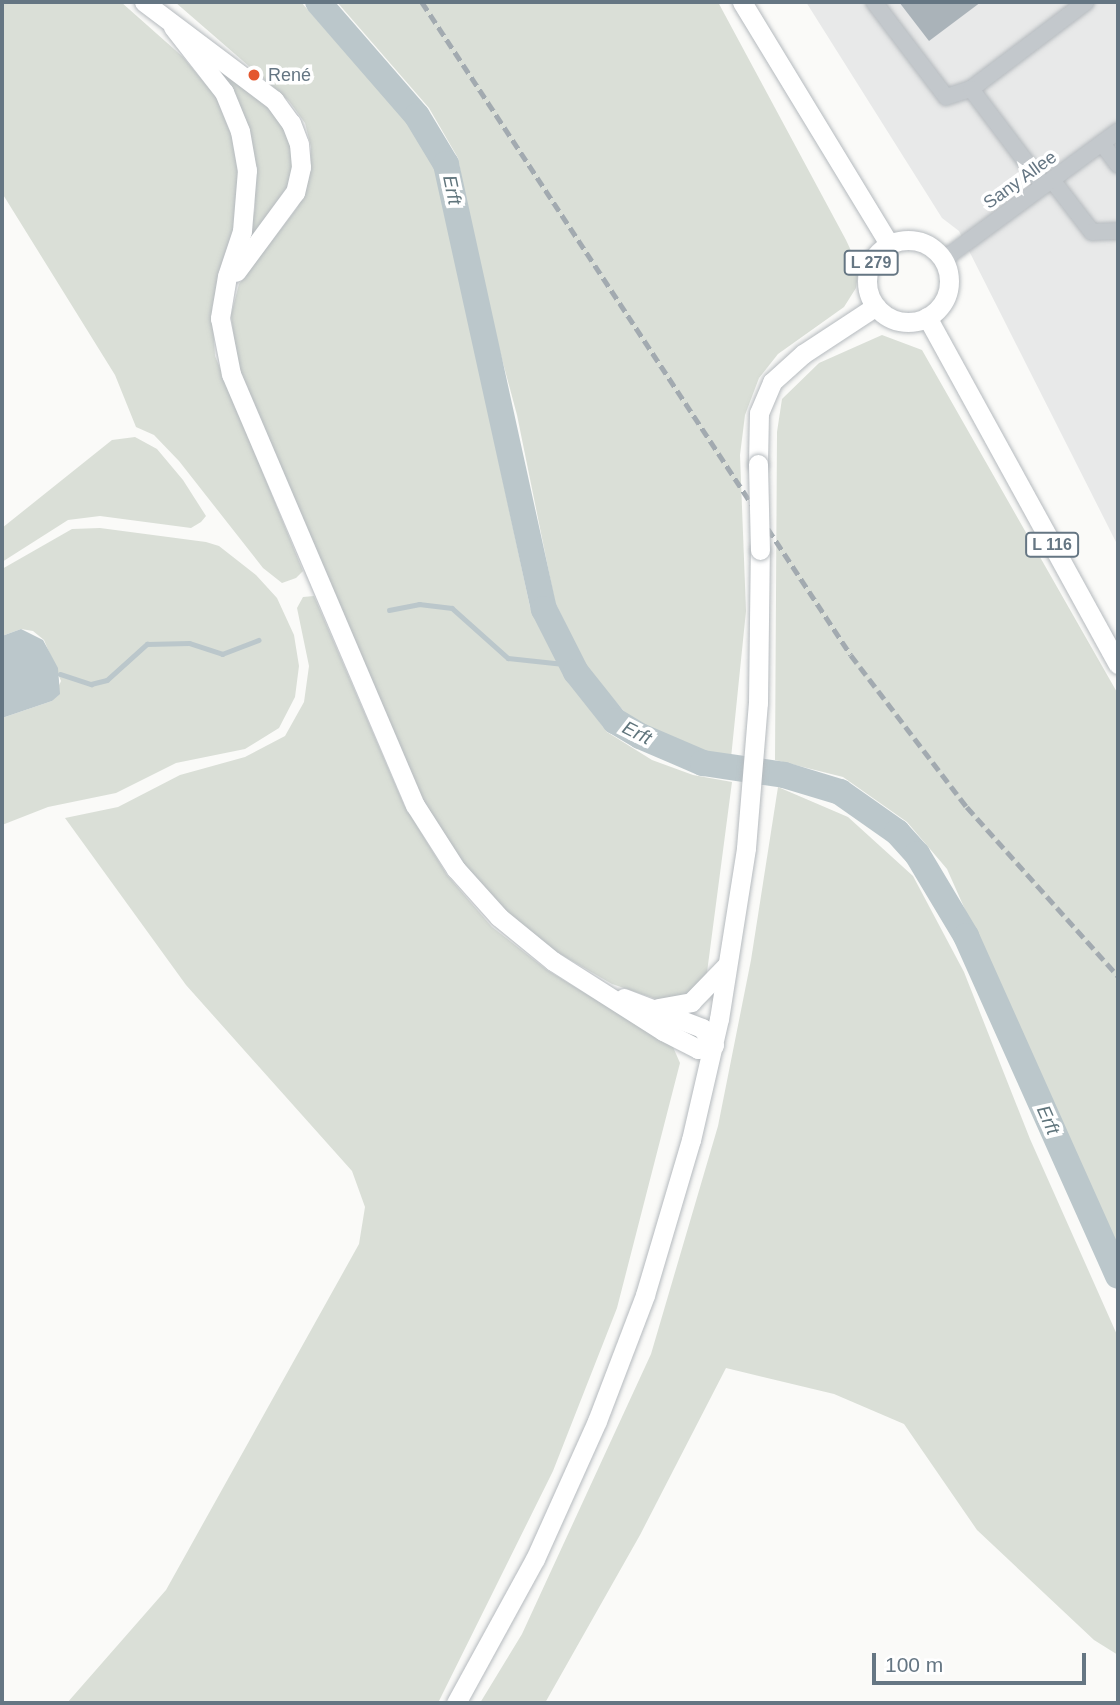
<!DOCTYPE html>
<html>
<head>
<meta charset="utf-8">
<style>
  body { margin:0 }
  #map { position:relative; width:1120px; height:1705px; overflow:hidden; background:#fafaf8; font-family:Arial,sans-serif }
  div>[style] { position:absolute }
  .built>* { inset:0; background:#e8e9e9 }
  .green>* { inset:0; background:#dadfd7 }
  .water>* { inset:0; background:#bbc7cb }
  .stream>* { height:4.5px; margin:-2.25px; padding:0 2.25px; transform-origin:2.25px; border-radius:2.25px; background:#bbc7cb }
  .river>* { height:26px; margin:-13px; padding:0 13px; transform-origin:13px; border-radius:13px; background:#bbc7cb }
  .building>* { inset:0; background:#aab3b9 }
  .roads { filter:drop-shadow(0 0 2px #b5babe) drop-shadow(0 0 2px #b5babe) }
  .minor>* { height:16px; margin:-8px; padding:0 8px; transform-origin:8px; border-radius:8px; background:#c3c8cc }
  .major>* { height:19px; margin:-9.5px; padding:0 9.5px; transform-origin:9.5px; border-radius:9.5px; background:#fff }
  .major>.ring { margin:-9.5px; padding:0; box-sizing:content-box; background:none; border:19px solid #fff; border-radius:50% }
  .rail>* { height:4.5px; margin-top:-2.25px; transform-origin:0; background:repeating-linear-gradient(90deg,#a2aab0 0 10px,transparent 0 15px) }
  .bridges { filter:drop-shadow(0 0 2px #b5babe) drop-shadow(0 0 2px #b5babe) }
  .major-bridge>* { height:19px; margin:-9.5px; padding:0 9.5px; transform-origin:9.5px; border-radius:9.5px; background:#fff }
  .dots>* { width:19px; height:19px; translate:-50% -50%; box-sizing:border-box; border:4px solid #fff; border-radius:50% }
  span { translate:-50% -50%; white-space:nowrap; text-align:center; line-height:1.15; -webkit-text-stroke:7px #fff; paint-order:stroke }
  .shield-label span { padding:2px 5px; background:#fff; border:2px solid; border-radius:5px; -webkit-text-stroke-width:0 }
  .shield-label { font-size:16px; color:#657683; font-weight:700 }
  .poi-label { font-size:18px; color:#657683 }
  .left { translate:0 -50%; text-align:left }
  .street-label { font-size:18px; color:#657683 }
  .water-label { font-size:19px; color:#60757c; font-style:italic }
  .frame { position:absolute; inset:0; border:4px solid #657683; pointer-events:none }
  .scale { position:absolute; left:872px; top:1653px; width:214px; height:32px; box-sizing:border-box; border:4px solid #657683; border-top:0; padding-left:9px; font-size:21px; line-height:24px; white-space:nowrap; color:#657683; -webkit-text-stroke:5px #fff; paint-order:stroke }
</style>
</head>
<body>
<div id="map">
  <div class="built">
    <i style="clip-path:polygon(806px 2px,1118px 2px,1118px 546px,959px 231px,942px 218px)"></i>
  </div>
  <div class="green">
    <i style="clip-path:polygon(2px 2px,121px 2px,183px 57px,216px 97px,234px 142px,239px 185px,233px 233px,212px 307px,215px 356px,303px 571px,296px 578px,282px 583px,263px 568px,179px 461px,154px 435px,136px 427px,115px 375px,2px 193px)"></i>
    <i style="clip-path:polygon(175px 2px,301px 2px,410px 125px,436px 169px,530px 607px,562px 671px,607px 732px,652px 760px,693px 775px,732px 782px,706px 980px,684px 996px,662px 1001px,612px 984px,555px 951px,506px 912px,464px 864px,422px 801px,238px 369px,231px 315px,239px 284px,297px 208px,309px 179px,311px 147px,305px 123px,289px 101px)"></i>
    <i style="clip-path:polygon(337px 2px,718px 2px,846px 240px,859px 268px,856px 288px,844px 307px,778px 354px,759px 378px,745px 415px,740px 455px,746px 611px,731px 758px,677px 743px,628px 716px,587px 668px,555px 602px,517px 415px,481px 281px,458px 158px,429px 108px)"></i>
    <i style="clip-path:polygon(228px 69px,269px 104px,293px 140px,293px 179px,245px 245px,255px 209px,255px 179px,219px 75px)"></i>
    <i style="clip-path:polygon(882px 335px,922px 350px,1118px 694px,1118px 1254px,947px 869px,907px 822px,843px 777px,775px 760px,777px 432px,782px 399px,819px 363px)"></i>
    <i style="clip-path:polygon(135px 437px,157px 449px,183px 480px,206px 516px,201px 522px,191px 528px,100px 516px,68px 520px,2px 562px,2px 528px,112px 440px)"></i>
    <i style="clip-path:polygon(100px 528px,206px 542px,219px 546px,256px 575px,277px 598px,294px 635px,299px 666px,295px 697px,279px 728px,245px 749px,176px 763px,116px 793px,48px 807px,2px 825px,2px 718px,52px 701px,61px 681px,44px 640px,33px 631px,21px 629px,2px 636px,2px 569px,72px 529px)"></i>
    <i style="clip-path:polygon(314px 596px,404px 805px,447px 875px,492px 927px,547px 970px,673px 1047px,680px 1063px,617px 1308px,553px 1471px,438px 1703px,67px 1703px,166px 1590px,359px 1244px,365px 1207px,352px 1171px,186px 985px,65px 818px,118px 807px,180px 775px,245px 757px,285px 736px,304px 702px,309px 666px,297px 608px,303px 597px)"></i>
    <i style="clip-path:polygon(778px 787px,848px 817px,913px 876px,964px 972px,1030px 1139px,1118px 1337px,1118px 1655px,1094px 1640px,977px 1530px,904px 1424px,834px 1394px,726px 1368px,640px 1535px,545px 1703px,480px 1703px,522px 1634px,651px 1354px,718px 1126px,751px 960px)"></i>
  </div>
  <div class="water">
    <i style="clip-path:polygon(21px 629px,43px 640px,58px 668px,60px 694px,52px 701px,2px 718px,2px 636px)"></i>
  </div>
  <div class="stream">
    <i style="left:389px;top:610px;width:31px;rotate:-11deg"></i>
    <i style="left:419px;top:604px;width:33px;rotate:7deg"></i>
    <i style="left:452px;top:608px;width:75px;rotate:41.8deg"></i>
    <i style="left:508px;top:658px;width:65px;rotate:6.1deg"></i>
    <i style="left:60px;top:674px;width:33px;rotate:18deg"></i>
    <i style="left:91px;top:684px;width:16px;rotate:-14deg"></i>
    <i style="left:107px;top:680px;width:54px;rotate:-42deg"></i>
    <i style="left:147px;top:644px;width:42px;rotate:-1.4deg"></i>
    <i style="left:189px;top:643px;width:35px;rotate:18deg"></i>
    <i style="left:222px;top:654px;width:39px;rotate:-21deg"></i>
  </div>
  <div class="river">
    <i style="left:318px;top:2px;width:151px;rotate:49deg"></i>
    <i style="left:417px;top:116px;width:56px;rotate:58.9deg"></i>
    <i style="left:446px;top:164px;width:456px;rotate:77.6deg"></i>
    <i style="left:544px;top:609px;width:71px;rotate:63.1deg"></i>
    <i style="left:576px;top:672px;width:63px;rotate:51.5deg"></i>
    <i style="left:615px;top:721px;width:29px;rotate:31deg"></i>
    <i style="left:640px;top:736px;width:69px;rotate:23.2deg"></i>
    <i style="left:703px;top:763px;width:82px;rotate:8.4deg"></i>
    <i style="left:784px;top:775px;width:59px;rotate:16.9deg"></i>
    <i style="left:840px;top:792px;width:70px;rotate:35.1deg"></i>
    <i style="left:897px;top:832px;width:30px;rotate:48deg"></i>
    <i style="left:917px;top:854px;width:96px;rotate:59.1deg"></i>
    <i style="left:966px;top:936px;width:372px;rotate:65.9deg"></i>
  </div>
  <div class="building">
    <i style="clip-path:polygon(899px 2px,981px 2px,929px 41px)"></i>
  </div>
  <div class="roads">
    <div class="minor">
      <i style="left:874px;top:2px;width:119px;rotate:52.8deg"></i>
      <i style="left:946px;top:97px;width:26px;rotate:-18deg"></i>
      <i style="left:971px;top:89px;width:144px;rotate:-37.1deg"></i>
      <i style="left:971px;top:89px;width:121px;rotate:53deg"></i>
      <i style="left:1102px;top:143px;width:27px;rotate:54deg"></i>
      <i style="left:1052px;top:180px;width:66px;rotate:52.4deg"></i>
      <i style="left:1092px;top:232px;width:26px;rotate:-2deg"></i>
      <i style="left:944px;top:259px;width:216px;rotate:-36.3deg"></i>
    </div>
    <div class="major">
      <i style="left:144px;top:2px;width:163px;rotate:37deg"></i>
      <i style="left:274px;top:100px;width:29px;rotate:54deg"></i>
      <i style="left:291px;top:123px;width:22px;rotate:69deg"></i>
      <i style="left:299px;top:144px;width:23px;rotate:85deg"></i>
      <i style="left:301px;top:167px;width:26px;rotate:103deg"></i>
      <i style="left:295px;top:192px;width:99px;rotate:126.4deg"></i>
      <i style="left:742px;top:2px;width:283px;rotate:58.7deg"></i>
      <i style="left:173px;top:27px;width:83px;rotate:51.9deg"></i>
      <i style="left:224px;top:92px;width:42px;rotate:67.7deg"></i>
      <i style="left:240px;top:131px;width:40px;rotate:80deg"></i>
      <i style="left:247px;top:170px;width:61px;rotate:94.7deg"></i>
      <i style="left:242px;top:231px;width:47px;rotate:108.4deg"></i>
      <i style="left:227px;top:276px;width:43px;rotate:99.5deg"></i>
      <i style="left:220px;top:318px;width:57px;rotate:78.9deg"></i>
      <i style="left:231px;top:374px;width:469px;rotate:66.9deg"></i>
      <i style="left:415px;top:805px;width:76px;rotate:57.4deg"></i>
      <i style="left:456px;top:869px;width:64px;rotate:48.1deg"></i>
      <i style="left:499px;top:917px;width:70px;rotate:39.2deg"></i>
      <i style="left:553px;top:961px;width:130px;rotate:32.5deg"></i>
      <i style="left:663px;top:1031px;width:39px;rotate:27deg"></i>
      <i style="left:698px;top:1049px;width:16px;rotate:-14deg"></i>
      <i class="ring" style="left:867px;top:240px;width:63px;height:63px"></i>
      <i style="left:927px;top:317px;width:396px;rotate:61.2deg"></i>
      <i style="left:758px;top:464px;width:51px;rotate:-88.9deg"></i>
      <i style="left:759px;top:413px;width:34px;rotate:-67deg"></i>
      <i style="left:772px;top:382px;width:42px;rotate:-42.1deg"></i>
      <i style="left:803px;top:354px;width:87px;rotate:-33.3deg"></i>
      <i style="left:624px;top:998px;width:84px;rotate:21deg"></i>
      <i style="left:702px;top:1028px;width:21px;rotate:55deg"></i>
      <i style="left:658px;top:1008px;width:34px;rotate:-10deg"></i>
      <i style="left:691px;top:1002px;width:50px;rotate:-45.8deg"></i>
      <i style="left:456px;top:1703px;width:164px;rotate:-61.3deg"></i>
      <i style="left:535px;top:1559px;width:151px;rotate:-65.8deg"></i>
      <i style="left:597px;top:1421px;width:135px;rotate:-69.1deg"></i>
      <i style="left:645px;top:1295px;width:162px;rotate:-73.5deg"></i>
      <i style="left:691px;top:1140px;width:124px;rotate:-77deg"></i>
      <i style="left:719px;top:1019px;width:173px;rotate:-81deg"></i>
      <i style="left:746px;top:848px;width:145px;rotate:-85.3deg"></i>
      <i style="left:758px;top:703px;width:153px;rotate:-89.3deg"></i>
    </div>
  </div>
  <div class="rail">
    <i style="left:422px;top:2px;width:781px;rotate:56.7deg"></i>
    <i style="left:851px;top:655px;width:191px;rotate:52.7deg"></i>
    <i style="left:967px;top:807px;width:227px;rotate:48.2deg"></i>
  </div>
  <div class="bridges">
    <div class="major-bridge">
      <i style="left:758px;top:464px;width:86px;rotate:88.7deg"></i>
    </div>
  </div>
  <div class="dots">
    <i style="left:254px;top:75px;background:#e4572e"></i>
  </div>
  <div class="shield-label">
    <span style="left:871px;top:263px">L 279</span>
    <span style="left:1052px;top:545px">L 116</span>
  </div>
  <div class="poi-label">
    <span class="left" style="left:268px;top:75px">René</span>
  </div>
  <div class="street-label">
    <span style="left:1020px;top:180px;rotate:-36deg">Sany Allee</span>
  </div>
  <div class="water-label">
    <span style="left:452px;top:190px;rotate:78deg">Erft</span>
    <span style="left:637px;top:733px;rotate:27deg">Erft</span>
    <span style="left:1048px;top:1120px;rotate:66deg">Erft</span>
  </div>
  <div class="frame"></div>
  <div class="scale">100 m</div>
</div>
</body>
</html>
